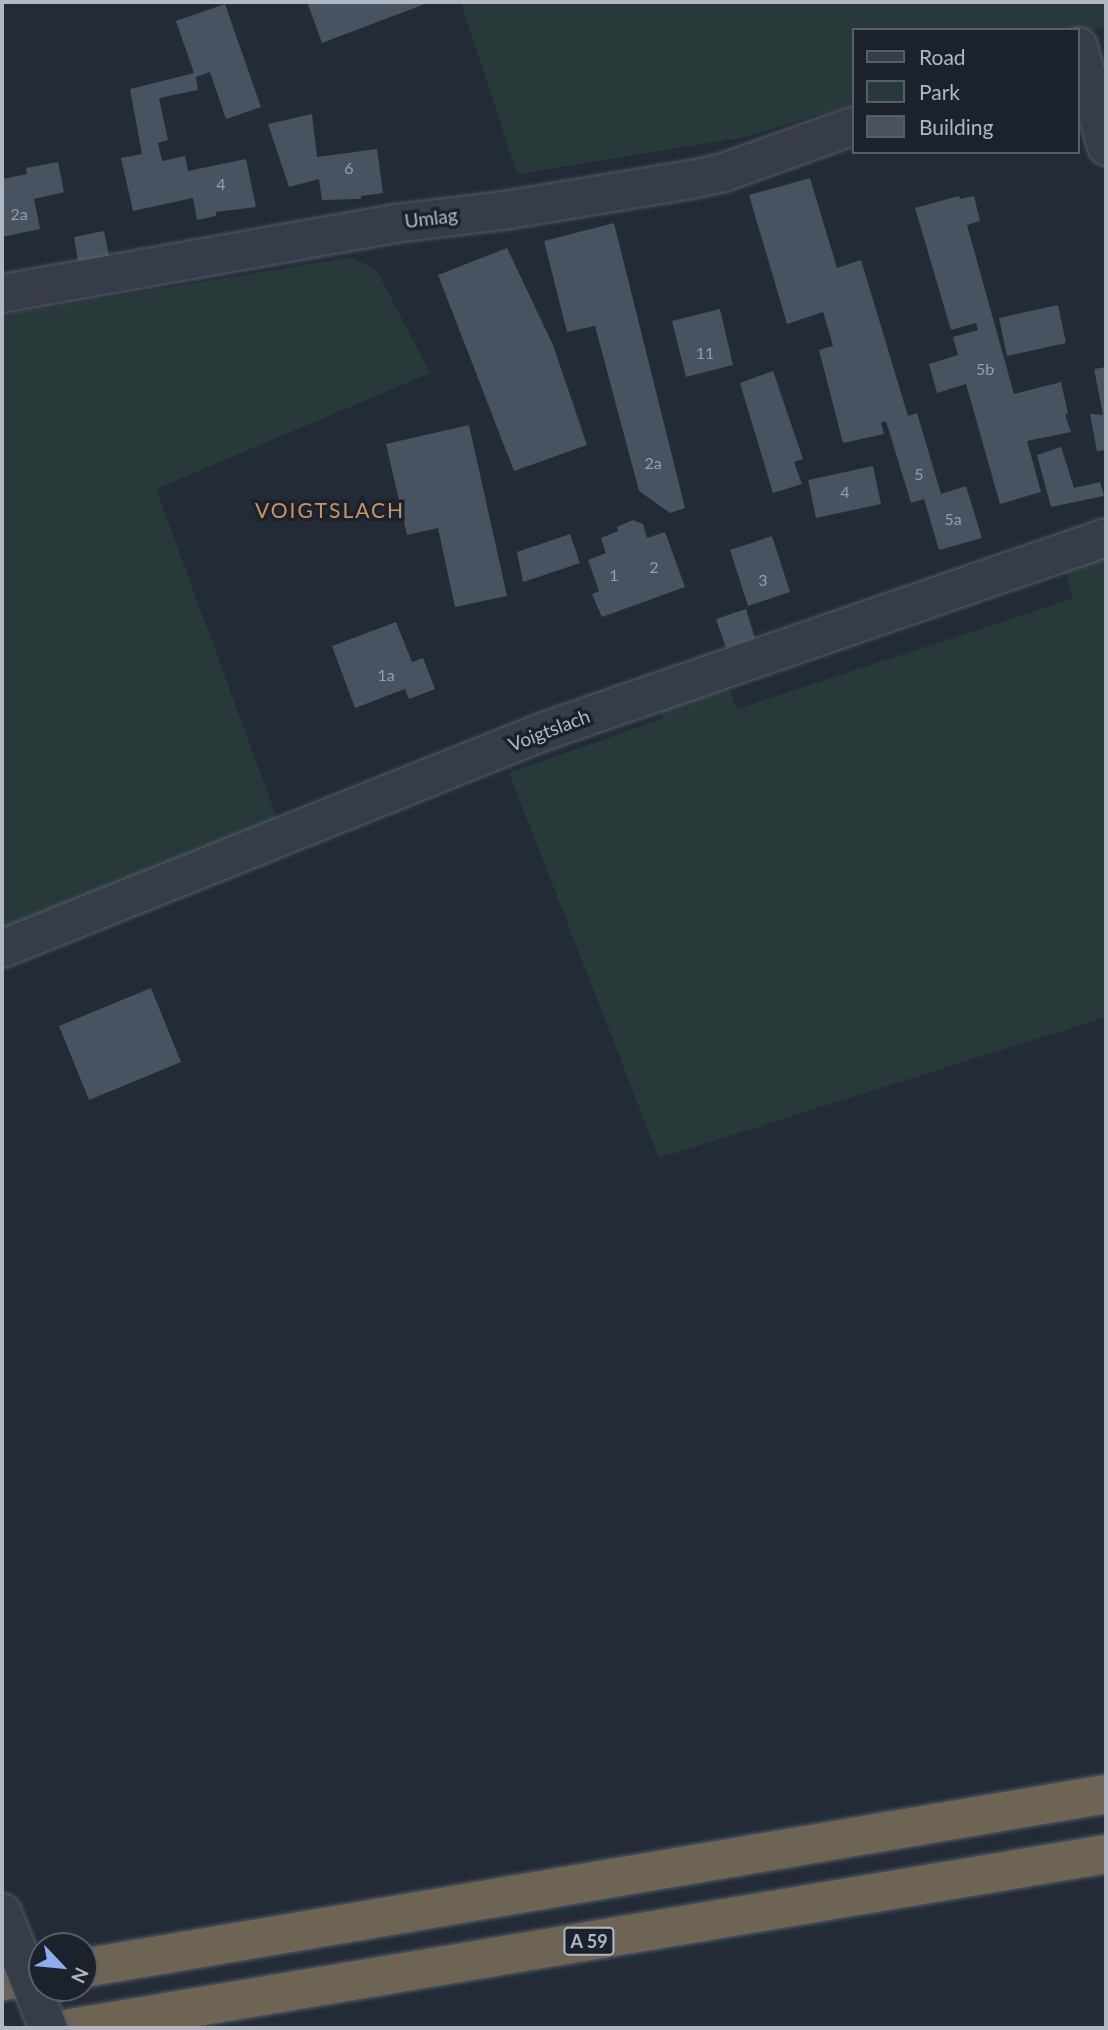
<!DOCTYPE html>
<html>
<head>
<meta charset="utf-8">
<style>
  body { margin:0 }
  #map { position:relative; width:1108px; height:2030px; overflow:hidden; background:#232b37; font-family:Lato,sans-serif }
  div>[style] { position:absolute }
  .green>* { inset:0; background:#28393a }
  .building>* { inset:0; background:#495261 }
  .roads { filter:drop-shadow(0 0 2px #545b65) drop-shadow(0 0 2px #545b65) }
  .minor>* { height:37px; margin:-18.5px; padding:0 18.5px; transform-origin:18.5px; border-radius:18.5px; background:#363d48 }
  .highway>* { height:38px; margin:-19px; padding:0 19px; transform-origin:19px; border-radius:19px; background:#6d6454 }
  .bridges { filter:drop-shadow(0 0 2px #545b65) drop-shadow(0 0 2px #545b65) }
  .minor-bridge>* { height:37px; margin:-18.5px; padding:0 18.5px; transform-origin:18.5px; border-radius:18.5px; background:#363d48 }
  span { translate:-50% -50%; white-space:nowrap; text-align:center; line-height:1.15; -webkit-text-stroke:7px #1c222c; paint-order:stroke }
  .number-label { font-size:16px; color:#979eab }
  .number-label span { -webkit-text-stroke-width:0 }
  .shield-label span { padding:2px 5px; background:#1c222c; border:2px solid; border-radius:5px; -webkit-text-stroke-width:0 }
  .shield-label { font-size:18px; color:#b1b8c4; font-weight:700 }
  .street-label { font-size:19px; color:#b1b8c4 }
  .neighbourhood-label { font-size:21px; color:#ca9566; letter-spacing:2px }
  .frame { position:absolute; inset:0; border:4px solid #b1b8c4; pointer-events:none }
  .legend { position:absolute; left:852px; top:28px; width:228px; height:126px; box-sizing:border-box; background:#1c222c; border:2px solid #585e69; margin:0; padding:9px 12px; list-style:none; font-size:21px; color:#b1b8c4 }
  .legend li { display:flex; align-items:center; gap:14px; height:35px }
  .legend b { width:35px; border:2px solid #585e69 }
  .north { position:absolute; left:28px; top:1932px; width:70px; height:70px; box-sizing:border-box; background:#1c222c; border:2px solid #585e69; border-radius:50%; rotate:116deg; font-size:19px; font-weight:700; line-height:28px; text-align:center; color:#b1b8c4 }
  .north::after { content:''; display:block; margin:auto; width:24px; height:32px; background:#8baeef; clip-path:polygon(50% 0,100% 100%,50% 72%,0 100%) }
</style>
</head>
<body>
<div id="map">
  <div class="green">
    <i style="clip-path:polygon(461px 2px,1106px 2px,1106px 26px,1078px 35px,1078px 30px,854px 30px,854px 104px,741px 138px,517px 174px)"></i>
    <i style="clip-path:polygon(352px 257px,377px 271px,430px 373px,156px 489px,278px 821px,2px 934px,2px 315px)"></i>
    <i style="clip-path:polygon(1106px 553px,1106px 1017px,659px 1158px,509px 773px,664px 718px,658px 705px,726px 680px,737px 709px,1073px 598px,1065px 567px)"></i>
  </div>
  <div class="building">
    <i style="clip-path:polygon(307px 2px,430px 2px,322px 43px)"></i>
    <i style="clip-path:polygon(225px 4px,261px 107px,226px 119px,210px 72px,196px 77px,198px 90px,159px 98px,168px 140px,158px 143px,162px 161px,185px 156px,188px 171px,246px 159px,256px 207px,216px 212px,216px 216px,197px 220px,193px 198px,133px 211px,121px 158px,142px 154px,130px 89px,194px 73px,176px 21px)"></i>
    <i style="clip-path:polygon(312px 114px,317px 157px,377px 149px,383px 193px,361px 196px,361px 199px,322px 200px,319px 179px,289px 187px,268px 124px)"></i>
    <i style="clip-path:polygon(58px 162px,64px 192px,34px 199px,40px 229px,2px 237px,2px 179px,27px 174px,26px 168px)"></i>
    <i style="clip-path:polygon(810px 178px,837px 268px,861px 260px,908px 416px,917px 413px,941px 494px,966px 486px,982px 538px,939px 550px,924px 499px,911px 503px,886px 421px,881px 423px,884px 434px,843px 443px,819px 350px,833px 346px,823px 312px,787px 324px,749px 195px)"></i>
    <i style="clip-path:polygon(959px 196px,960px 199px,974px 196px,980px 221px,967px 225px,1014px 394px,1061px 382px,1068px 413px,1065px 415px,1071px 432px,1027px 441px,1041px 492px,1000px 504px,966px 384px,937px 393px,929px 364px,958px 355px,953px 337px,978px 330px,976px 323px,951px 330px,915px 208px)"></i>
    <i style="clip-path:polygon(614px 223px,685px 508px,670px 513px,639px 491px,595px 326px,567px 332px,544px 241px)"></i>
    <i style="clip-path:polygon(104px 231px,110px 261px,79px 267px,74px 237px)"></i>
    <i style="clip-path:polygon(507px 248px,553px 345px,587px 445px,514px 471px,438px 275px)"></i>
    <i style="clip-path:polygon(1058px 305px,1066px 343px,1007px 356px,999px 318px)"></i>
    <i style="clip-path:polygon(720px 309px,733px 365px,686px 377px,672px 321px)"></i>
    <i style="clip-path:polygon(1106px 367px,1106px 450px,1097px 451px,1090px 414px,1103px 415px,1094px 369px)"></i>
    <i style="clip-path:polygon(773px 371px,803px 459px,794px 462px,802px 484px,773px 493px,740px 383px)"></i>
    <i style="clip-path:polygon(469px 425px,507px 596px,455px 607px,438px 528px,407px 535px,386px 444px)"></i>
    <i style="clip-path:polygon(1061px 447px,1074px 488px,1100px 482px,1104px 496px,1051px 507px,1037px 455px)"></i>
    <i style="clip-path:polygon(873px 466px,881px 504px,816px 518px,808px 480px)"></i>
    <i style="clip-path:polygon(633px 520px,643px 524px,647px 538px,665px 532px,685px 587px,602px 617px,592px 594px,599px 591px,588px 560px,606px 553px,601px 538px,618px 531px,617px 527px)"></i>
    <i style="clip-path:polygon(570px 534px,580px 563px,523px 582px,517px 552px)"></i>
    <i style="clip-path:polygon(772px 536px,790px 592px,748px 606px,730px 550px)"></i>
    <i style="clip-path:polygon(746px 609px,755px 638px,726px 648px,716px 619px)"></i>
    <i style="clip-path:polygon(396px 622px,412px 662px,423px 658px,435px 689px,409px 699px,405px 689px,355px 708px,332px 646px)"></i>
    <i style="clip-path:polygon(151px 988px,181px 1062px,89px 1100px,59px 1026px)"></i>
  </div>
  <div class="roads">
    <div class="minor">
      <i style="left:1078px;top:46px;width:104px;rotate:74.4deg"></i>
      <i style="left:2px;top:293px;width:399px;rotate:-10.1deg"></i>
      <i style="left:395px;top:223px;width:116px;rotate:-6.9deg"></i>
      <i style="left:510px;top:209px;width:183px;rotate:-9.4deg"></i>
      <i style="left:691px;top:179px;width:33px;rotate:-12deg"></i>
      <i style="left:723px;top:172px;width:139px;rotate:-19.7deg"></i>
      <i style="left:2px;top:948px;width:583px;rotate:-21.86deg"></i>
      <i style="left:543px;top:731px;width:595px;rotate:-19.01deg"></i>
    </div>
    <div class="highway">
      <i style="left:84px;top:1968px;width:1037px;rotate:-9.66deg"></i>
      <i style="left:2px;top:1981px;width:40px;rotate:-8.5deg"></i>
      <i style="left:72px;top:2028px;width:1049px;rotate:-9.55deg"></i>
    </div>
  </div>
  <div class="bridges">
    <div class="minor-bridge">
      <i style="left:2px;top:1912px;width:125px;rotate:68.4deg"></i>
    </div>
  </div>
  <div class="number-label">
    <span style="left:349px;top:168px">6</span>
    <span style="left:221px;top:184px">4</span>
    <span style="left:19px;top:214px">2a</span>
    <span style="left:705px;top:353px">11</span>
    <span style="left:985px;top:369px">5b</span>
    <span style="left:653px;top:463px">2a</span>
    <span style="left:919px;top:474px">5</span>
    <span style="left:845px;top:492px">4</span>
    <span style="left:953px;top:519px">5a</span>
    <span style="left:654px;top:567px">2</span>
    <span style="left:614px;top:575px">1</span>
    <span style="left:763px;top:580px">3</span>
    <span style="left:386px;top:675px">1a</span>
  </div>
  <div class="shield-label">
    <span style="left:589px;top:1941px">A 59</span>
  </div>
  <div class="street-label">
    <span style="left:431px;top:218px;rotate:-7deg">Umlag</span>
    <span style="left:549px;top:730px;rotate:-21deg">Voigtslach</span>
  </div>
  <div class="neighbourhood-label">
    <span style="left:330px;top:510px">VOIGTSLACH</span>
  </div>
  <div class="frame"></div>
  <ul class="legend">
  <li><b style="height:9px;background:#363d48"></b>Road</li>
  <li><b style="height:19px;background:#28393a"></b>Park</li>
  <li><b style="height:19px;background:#495261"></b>Building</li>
  </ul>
  <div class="north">N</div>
</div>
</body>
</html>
